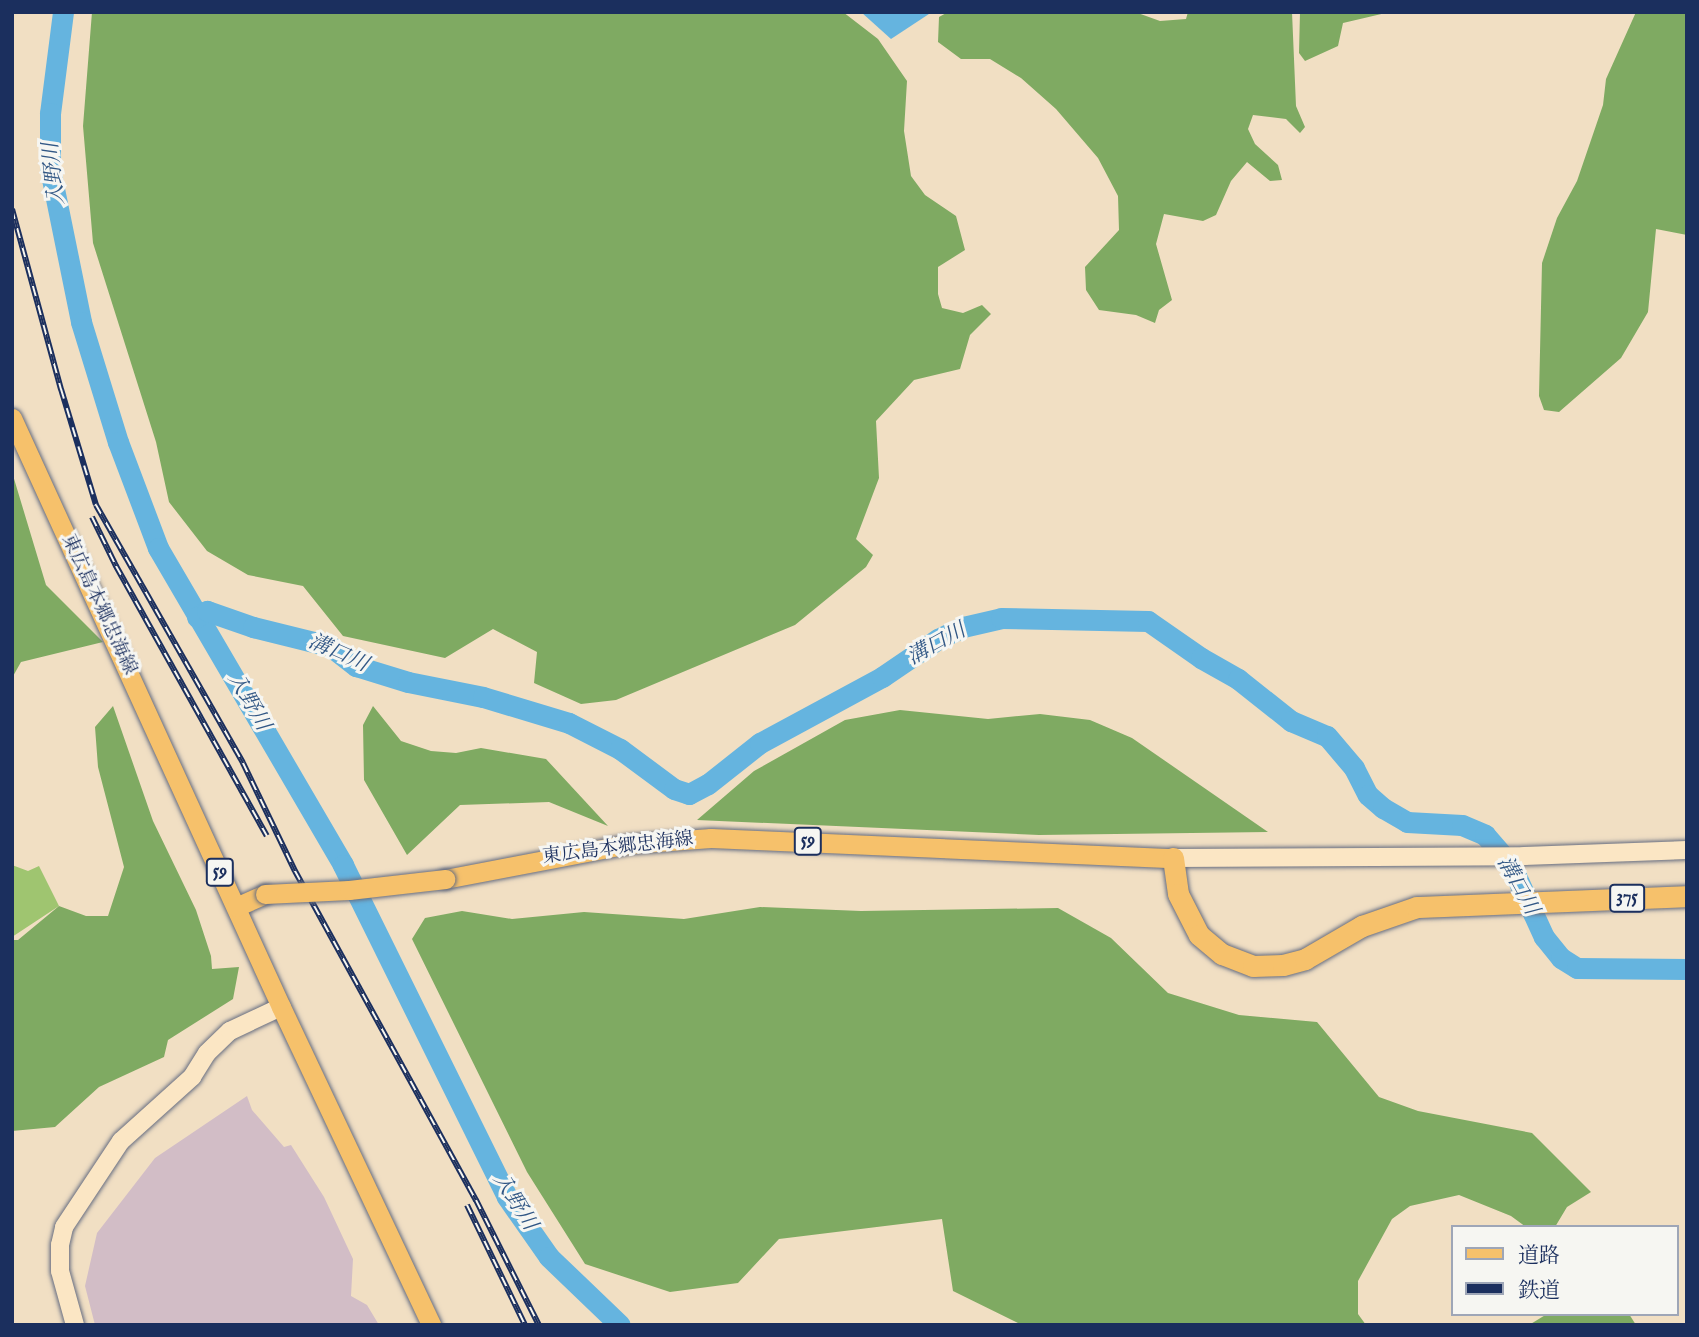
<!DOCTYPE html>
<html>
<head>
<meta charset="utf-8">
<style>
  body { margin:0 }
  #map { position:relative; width:1699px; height:1337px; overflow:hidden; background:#f1dfc3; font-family:"IM FELL English","Noto Serif JP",serif }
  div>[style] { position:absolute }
  .industrial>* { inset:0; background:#d2bdc6 }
  .green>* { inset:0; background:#9fc570 }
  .forest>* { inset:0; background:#7faa62 }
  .water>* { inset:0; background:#65b4df }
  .river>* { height:21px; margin:-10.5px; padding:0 10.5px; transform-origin:10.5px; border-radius:10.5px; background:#65b4df }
  .roads { filter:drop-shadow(0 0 2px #666d81) drop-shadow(0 0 2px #666d81) }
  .secondary>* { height:18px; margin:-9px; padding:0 9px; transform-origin:9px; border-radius:9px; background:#fbe6c4 }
  .primary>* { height:19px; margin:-9.5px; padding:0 9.5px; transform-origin:9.5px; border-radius:9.5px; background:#f6c16b }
  .highway>* { height:21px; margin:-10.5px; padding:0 10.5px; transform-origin:10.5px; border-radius:10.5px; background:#f6c16b }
  .rail>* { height:6px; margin-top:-3px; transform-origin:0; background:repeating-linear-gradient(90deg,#f6f6f2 0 10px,#1b2f5e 0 20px); box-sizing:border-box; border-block:2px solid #1b2f5e }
  .bridges { filter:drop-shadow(0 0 2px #666d81) drop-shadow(0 0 2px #666d81) }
  .primary-bridge>* { height:19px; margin:-9.5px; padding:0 9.5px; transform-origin:9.5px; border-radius:9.5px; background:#f6c16b }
  span { translate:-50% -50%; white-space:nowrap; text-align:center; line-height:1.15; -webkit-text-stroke:6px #f6f6f2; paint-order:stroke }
  .shield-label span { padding:2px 5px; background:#f6f6f2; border:2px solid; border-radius:5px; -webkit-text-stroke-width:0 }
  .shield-label { font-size:18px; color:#1b2f5e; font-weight:700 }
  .street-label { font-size:19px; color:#1b2f5e }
  .water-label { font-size:21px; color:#315785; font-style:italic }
  .frame { position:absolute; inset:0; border:14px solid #1b2f5e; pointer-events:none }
  .legend { position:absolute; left:1451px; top:1225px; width:228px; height:91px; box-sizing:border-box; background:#f6f6f2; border:2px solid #9ea6b7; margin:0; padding:9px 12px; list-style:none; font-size:21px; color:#1b2f5e }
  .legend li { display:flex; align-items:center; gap:14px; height:35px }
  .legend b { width:35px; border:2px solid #9ea6b7 }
</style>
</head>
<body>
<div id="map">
  <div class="industrial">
    <i style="clip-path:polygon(247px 1096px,252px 1110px,284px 1147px,291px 1145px,324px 1197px,353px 1259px,351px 1296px,367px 1305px,379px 1325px,95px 1325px,85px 1286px,97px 1233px,155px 1158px)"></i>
  </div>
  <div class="green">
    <i style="clip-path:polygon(12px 865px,28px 871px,39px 866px,59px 906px,12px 937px)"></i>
  </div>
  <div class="forest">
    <i style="clip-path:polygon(92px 12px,843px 12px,878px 39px,907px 81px,904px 131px,911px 176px,925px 195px,956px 216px,965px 250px,938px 267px,938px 294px,942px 308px,963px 313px,982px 305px,991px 314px,970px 335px,960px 369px,914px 380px,876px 421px,879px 478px,856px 539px,873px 555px,866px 567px,795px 625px,616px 700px,581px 704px,534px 683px,537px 652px,493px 629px,445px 658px,343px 636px,303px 586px,248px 575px,207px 551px,169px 502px,156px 442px,93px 243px,83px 126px)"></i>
    <i style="clip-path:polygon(948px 12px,1135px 12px,1160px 21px,1186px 19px,1188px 12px,1292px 12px,1296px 106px,1305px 127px,1300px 133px,1286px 119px,1253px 115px,1248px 129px,1255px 144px,1278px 165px,1282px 180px,1270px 181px,1247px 162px,1231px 181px,1216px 215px,1203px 221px,1164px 214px,1156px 244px,1172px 300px,1159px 310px,1155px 323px,1136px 315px,1099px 310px,1086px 290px,1085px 267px,1119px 230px,1118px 196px,1098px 158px,1056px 109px,1021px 78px,990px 59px,961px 59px,938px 42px,939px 17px)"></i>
    <i style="clip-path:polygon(1300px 12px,1390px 12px,1343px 23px,1338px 46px,1305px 61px,1299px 53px)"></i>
    <i style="clip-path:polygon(1636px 12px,1687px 12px,1687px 235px,1656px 229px,1648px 312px,1621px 358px,1559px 412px,1544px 410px,1539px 396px,1542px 263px,1557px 218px,1577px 181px,1603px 105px,1606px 79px)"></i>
    <i style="clip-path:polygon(12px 472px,46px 585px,103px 642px,21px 662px,12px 678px)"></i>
    <i style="clip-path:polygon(113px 706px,153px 821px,196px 910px,211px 956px,212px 969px,239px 967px,233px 999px,168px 1040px,164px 1057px,99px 1087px,55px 1127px,12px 1131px,12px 940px,18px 940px,59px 906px,86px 916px,108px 916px,124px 867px,98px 767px,95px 727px)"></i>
    <i style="clip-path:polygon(373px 706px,401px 741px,431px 751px,456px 753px,481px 748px,546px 759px,608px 826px,549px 802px,460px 805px,407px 855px,364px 780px,363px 725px)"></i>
    <i style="clip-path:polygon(900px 710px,988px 719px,1040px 714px,1090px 720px,1132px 738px,1268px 832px,1039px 835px,697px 820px,754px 771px,845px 720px)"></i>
    <i style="clip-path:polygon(760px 907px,861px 911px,1058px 908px,1111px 938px,1168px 993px,1239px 1015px,1317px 1022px,1379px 1097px,1418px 1111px,1532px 1133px,1591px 1192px,1567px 1207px,1555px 1227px,1526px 1227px,1511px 1216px,1459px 1195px,1410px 1206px,1392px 1219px,1358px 1281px,1358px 1314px,1366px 1325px,1022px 1325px,953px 1291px,942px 1219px,779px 1239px,738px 1283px,670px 1292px,585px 1264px,527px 1172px,412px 939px,425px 918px,462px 911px,512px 919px,584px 912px,684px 919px)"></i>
    <i style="clip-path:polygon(1547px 1314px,1629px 1314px,1636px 1325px,1529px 1325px)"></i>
  </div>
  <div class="water">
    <i style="clip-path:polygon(861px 12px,932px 12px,891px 39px)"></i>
  </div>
  <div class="river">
    <i style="left:63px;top:12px;width:102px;rotate:97.3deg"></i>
    <i style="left:50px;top:113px;width:56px;rotate:90deg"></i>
    <i style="left:50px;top:169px;width:156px;rotate:78.5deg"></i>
    <i style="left:81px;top:322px;width:126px;rotate:72.9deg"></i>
    <i style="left:118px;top:442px;width:113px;rotate:69.3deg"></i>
    <i style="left:158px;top:548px;width:367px;rotate:59.7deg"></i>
    <i style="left:343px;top:865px;width:370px;rotate:63.7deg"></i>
    <i style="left:507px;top:1197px;width:73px;rotate:55deg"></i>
    <i style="left:549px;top:1257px;width:98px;rotate:43.8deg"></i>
    <i style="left:197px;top:617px;width:12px;rotate:-31deg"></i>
    <i style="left:207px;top:611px;width:49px;rotate:19.2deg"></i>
    <i style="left:253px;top:627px;width:79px;rotate:13.9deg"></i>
    <i style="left:330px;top:646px;width:33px;rotate:38deg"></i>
    <i style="left:356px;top:666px;width:54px;rotate:17.1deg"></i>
    <i style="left:408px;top:682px;width:76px;rotate:11.3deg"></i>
    <i style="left:483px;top:697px;width:90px;rotate:16.8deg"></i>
    <i style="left:569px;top:723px;width:57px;rotate:27deg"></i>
    <i style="left:620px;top:749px;width:67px;rotate:36.5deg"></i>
    <i style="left:674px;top:789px;width:16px;rotate:18deg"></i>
    <i style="left:689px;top:794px;width:21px;rotate:-28deg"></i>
    <i style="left:708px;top:784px;width:66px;rotate:-38.3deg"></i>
    <i style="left:760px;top:743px;width:139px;rotate:-28.4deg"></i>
    <i style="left:882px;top:677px;width:68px;rotate:-34.2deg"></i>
    <i style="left:938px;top:639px;width:28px;rotate:-26deg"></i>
    <i style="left:963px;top:627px;width:39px;rotate:-13deg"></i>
    <i style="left:1001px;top:618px;width:147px;rotate:1.2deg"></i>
    <i style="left:1148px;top:621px;width:65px;rotate:34.9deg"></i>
    <i style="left:1201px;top:658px;width:43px;rotate:29.6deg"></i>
    <i style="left:1238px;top:679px;width:68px;rotate:38.4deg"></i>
    <i style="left:1291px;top:721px;width:39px;rotate:23deg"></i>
    <i style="left:1327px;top:736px;width:42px;rotate:49.8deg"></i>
    <i style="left:1354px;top:768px;width:30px;rotate:63deg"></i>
    <i style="left:1368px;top:795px;width:20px;rotate:41deg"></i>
    <i style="left:1383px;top:808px;width:28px;rotate:30deg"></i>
    <i style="left:1407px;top:822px;width:55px;rotate:3.1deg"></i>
    <i style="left:1462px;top:825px;width:25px;rotate:23deg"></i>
    <i style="left:1485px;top:835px;width:40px;rotate:49deg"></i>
    <i style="left:1511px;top:865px;width:79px;rotate:65.4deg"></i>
    <i style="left:1544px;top:937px;width:27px;rotate:51deg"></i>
    <i style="left:1561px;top:958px;width:19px;rotate:32deg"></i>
    <i style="left:1577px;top:968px;width:110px;rotate:0.5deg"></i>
  </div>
  <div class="roads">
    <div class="secondary">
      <i style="left:1173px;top:858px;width:351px;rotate:-0.3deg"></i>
      <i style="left:1524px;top:856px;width:163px;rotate:-2.1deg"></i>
      <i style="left:75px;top:1325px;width:56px;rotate:-105.5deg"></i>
      <i style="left:60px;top:1271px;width:26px;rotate:-90deg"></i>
      <i style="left:60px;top:1245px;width:18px;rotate:-77deg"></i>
      <i style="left:64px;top:1227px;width:103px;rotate:-56.5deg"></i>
      <i style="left:121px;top:1141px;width:96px;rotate:-42deg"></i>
      <i style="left:192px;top:1077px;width:28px;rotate:-58deg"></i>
      <i style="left:207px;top:1053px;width:32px;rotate:-44deg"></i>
      <i style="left:230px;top:1031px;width:56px;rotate:-25.2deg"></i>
    </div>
    <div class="primary">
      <i style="left:12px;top:418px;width:648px;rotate:65.45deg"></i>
      <i style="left:281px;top:1007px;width:352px;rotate:64.7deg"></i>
      <i style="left:445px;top:879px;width:186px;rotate:-10.8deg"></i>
      <i style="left:628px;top:844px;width:83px;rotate:-4.1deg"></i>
      <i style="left:711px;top:838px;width:462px;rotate:2.5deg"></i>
      <i style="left:236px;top:907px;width:32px;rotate:-24deg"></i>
    </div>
    <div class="highway">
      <i style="left:1173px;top:858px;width:36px;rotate:82deg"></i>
      <i style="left:1178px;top:894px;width:46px;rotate:62.9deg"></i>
      <i style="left:1199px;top:935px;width:30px;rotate:40deg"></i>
      <i style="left:1222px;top:954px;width:33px;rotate:21deg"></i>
      <i style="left:1253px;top:966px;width:30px;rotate:-2deg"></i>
      <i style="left:1283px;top:965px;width:23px;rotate:-15deg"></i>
      <i style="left:1305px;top:959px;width:66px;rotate:-30.1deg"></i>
      <i style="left:1362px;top:926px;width:58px;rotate:-19.1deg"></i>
      <i style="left:1417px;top:907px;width:270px;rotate:-2.3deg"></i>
    </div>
  </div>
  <div class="rail">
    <i style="left:12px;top:209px;width:187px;rotate:74.8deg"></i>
    <i style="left:61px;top:389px;width:121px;rotate:73.2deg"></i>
    <i style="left:96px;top:505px;width:297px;rotate:60.3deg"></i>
    <i style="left:243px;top:763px;width:120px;rotate:64.3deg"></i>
    <i style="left:295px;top:871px;width:376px;rotate:61.2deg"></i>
    <i style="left:476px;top:1200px;width:140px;rotate:63.3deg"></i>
    <i style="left:92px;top:517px;width:55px;rotate:63.9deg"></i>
    <i style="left:116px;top:566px;width:309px;rotate:60.8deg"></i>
    <i style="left:467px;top:1205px;width:133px;rotate:64.2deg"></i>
  </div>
  <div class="bridges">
    <div class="primary-bridge">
      <i style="left:265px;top:894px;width:84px;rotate:-2.7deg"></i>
      <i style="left:349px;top:890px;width:97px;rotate:-6.5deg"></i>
    </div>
  </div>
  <div class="shield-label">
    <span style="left:808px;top:841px">59</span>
    <span style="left:220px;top:872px">59</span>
    <span style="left:1627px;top:898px">375</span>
  </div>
  <div class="street-label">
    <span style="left:98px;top:605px;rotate:65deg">東広島本郷忠海線</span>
    <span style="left:618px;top:849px;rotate:-7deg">東広島本郷忠海線</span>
  </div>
  <div class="water-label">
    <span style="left:55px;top:174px;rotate:-96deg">入野川</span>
    <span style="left:937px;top:645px;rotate:-29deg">溝口川</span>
    <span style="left:338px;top:654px;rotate:24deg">溝口川</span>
    <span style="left:248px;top:702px;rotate:60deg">入野川</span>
    <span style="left:1517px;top:886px;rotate:61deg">溝口川</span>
    <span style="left:514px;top:1202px;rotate:58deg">入野川</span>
  </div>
  <div class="frame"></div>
  <ul class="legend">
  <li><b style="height:9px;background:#f6c16b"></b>道路</li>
  <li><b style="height:9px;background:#1b2f5e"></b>鉄道</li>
  </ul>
</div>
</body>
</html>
